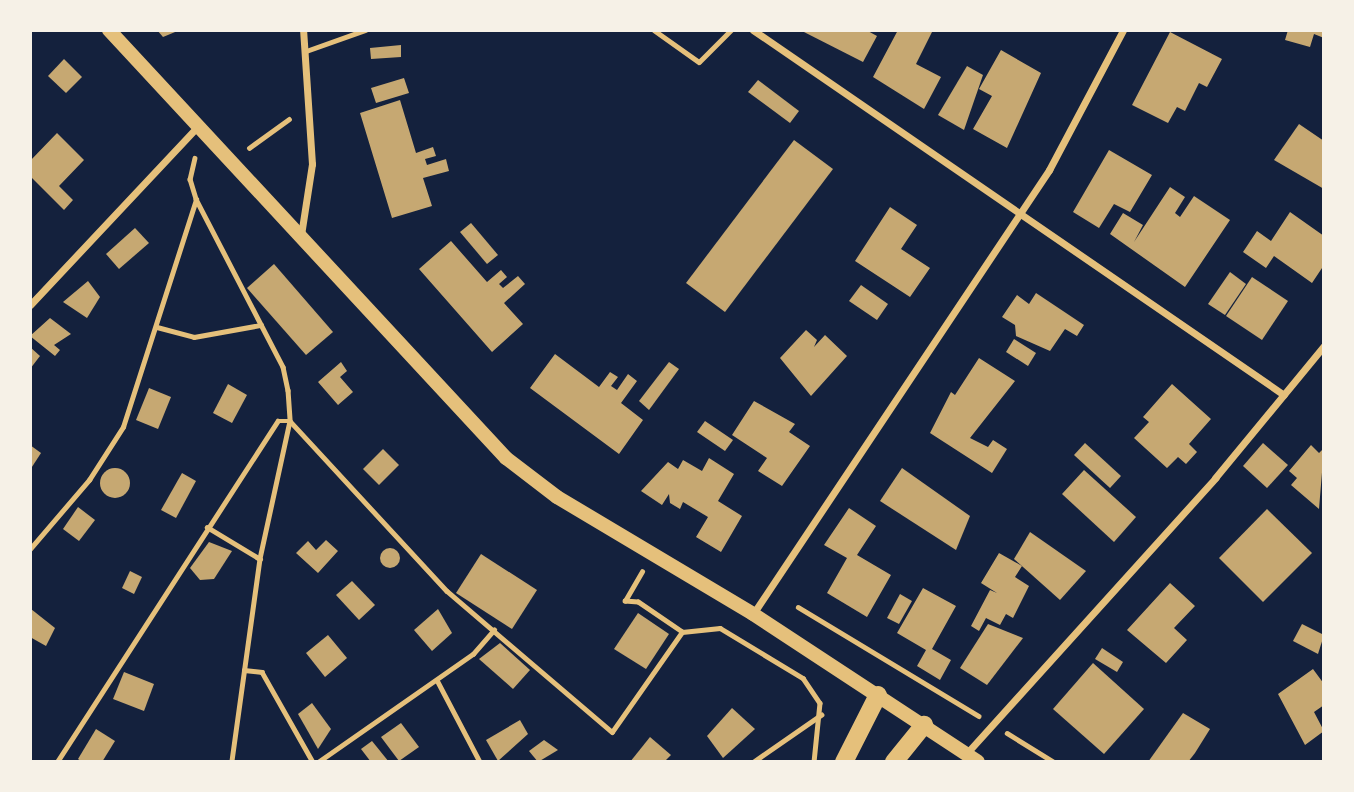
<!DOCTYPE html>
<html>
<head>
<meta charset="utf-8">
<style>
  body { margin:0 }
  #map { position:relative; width:1354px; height:792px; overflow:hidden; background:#14213d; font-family:"Public Sans",sans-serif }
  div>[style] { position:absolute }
  .building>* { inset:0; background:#c6a872 }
  .round { border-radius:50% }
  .path>* { height:4.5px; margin:-2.25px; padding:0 2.25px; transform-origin:2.25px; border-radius:2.25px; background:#e5c07b }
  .service>* { height:5px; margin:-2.5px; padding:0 2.5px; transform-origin:2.5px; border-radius:2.5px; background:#e5c07b }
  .minor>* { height:7px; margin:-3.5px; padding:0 3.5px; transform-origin:3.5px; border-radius:3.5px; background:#e5c07b }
  .secondary>* { height:14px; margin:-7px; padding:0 7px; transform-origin:7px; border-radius:7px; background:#e5c07b }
  .primary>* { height:18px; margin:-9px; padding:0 9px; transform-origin:9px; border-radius:9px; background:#e5c07b }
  span { translate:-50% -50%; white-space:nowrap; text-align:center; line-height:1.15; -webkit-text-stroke:5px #f6f1e7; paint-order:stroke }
  .frame { position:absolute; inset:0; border:32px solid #f6f1e7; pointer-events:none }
</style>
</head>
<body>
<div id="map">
  <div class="building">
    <i style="clip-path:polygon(157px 30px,180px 30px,163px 37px)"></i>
    <i style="clip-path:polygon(800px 30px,866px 30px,877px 36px,863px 62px)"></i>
    <i style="clip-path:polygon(898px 30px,933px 30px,916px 64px,941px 77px,924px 109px,873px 77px)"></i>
    <i style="clip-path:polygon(1288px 30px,1324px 30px,1324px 38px,1314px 34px,1310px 47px,1285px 40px)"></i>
    <i style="clip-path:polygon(1170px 32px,1222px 59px,1207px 87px,1199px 83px,1185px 111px,1177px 107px,1168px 123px,1132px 105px)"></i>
    <i style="clip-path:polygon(401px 45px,401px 57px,371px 59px,370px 48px)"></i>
    <i style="clip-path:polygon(1001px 50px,1041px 73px,1007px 148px,973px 129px,992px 96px,979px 89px)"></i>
    <i style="clip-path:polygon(64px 59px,82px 77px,66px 93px,48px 76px)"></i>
    <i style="clip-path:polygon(967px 66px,983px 75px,964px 130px,938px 115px)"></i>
    <i style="clip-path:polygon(404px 78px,409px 93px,376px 103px,371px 88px)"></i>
    <i style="clip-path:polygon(758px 80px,799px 111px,790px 123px,748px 92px)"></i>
    <i style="clip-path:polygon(400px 100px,416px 153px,433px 147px,436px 156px,425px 159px,427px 165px,446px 159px,449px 171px,423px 178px,432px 206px,392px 218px,360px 113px)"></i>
    <i style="clip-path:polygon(1299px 124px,1324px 141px,1324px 189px,1274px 160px)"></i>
    <i style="clip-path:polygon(57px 133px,84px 160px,59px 186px,73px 200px,64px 210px,30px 176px,30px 161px)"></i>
    <i style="clip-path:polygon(794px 140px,833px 169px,725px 312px,686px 283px)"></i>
    <i style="clip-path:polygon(1109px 150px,1152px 175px,1130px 212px,1114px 204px,1099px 228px,1073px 212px)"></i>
    <i style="clip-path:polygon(1170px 187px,1185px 197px,1175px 213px,1180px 217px,1194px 196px,1230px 220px,1185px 287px,1110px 234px,1123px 213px,1143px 225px,1134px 242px)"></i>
    <i style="clip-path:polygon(890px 207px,917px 225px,901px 249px,930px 268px,910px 297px,855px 261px)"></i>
    <i style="clip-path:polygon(1290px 212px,1324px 236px,1324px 265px,1312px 283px,1274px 256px,1266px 268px,1243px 252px,1257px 231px,1271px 241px)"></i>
    <i style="clip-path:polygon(471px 223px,498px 255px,487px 264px,460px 232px)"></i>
    <i style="clip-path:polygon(135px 228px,149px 243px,119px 269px,106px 254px)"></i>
    <i style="clip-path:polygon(451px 241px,487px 282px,501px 270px,507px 277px,499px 284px,503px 288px,518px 276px,525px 284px,504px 303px,523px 324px,492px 352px,419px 269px)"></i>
    <i style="clip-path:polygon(274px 264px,333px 332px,306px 355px,247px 288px)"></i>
    <i style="clip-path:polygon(1230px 272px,1246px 284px,1225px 315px,1208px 304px)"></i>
    <i style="clip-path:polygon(1252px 277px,1288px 301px,1262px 340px,1226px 316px)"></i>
    <i style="clip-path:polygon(88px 281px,100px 297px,87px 318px,63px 302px)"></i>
    <i style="clip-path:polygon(861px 285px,888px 304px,877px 320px,849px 301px)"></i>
    <i style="clip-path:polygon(1036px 293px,1084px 325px,1077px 336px,1065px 329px,1050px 351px,1016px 336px,1015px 325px,1002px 317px,1017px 295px,1029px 304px)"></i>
    <i style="clip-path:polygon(50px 318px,71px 334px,54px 345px,60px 350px,55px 356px,30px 336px)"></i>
    <i style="clip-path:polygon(806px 330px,817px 340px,814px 347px,825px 335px,847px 356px,811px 396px,780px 358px)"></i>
    <i style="clip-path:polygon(1014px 339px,1036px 353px,1028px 366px,1006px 352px)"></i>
    <i style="clip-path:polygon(30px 347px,40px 356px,30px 369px)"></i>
    <i style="clip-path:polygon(555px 354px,599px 387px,610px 372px,618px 377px,611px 386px,617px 390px,628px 374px,637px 381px,621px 403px,643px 420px,619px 454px,530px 388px)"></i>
    <i style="clip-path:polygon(979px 358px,1015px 381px,970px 438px,988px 447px,993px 440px,1007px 449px,992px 473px,930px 433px,951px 392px,955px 395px)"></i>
    <i style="clip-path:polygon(341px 362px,347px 371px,340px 377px,353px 392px,338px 405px,318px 382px)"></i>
    <i style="clip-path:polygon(669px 362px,679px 369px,649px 410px,639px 401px)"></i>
    <i style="clip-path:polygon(228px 384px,247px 395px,232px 423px,213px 413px)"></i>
    <i style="clip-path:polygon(1172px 384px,1211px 419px,1189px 444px,1197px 452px,1186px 464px,1178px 457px,1167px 468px,1134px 438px,1149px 422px,1143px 417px)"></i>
    <i style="clip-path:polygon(149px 388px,171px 397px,158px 429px,136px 420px)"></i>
    <i style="clip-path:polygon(754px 401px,795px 424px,789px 432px,810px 446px,782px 486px,758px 471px,767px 458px,732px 435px)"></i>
    <i style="clip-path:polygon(705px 421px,733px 440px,725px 451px,697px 432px)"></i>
    <i style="clip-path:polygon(1085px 443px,1121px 476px,1110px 488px,1074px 455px)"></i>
    <i style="clip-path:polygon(1263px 443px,1288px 465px,1267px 488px,1243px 466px)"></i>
    <i style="clip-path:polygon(30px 445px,41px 453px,30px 470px)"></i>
    <i style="clip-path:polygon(1311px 445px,1319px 453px,1324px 448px,1319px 509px,1291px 485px,1297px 478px,1289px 471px)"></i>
    <i style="clip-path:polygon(383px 449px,399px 465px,379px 485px,363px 469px)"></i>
    <i style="clip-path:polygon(709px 458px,734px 474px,718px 501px,742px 516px,721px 552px,696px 537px,708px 517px,683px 502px,680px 509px,670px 503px,669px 494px,662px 505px,641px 491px,668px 462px,678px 469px,683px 460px,702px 471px)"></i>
    <i style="clip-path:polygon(902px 468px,970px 516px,956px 550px,880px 501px)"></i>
    <i class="round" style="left:100px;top:468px;width:30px;height:30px"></i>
    <i style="clip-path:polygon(1084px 470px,1136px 517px,1114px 542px,1062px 494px)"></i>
    <i style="clip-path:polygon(182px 473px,196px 481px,176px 518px,161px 510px)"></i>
    <i style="clip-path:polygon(78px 507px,95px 520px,79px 541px,63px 529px)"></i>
    <i style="clip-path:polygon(849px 508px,876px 526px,857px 555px,891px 575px,867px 617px,827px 593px,847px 558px,824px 545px)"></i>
    <i style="clip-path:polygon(1267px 509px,1312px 553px,1263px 602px,1219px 558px)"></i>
    <i style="clip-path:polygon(1030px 532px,1086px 571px,1060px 600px,1014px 559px)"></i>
    <i style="clip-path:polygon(326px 540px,338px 551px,318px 573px,296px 553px,308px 541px,316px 550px)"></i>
    <i style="clip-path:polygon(209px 542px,232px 551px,214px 579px,200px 580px,190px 568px)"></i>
    <i class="round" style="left:380px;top:548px;width:20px;height:20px"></i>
    <i style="clip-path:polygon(999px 553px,1022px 566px,1015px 577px,1029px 586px,1013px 618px,1006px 614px,1000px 625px,986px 618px,979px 631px,971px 626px,990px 590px,997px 593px,981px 583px)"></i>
    <i style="clip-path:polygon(481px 554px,537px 590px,512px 629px,456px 593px)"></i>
    <i style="clip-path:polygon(130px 571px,142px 577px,134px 594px,122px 588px)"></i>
    <i style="clip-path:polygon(352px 581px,375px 605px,359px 620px,336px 595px)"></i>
    <i style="clip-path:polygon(1170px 583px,1195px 606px,1174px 628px,1187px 640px,1166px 663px,1127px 630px)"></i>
    <i style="clip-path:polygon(923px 588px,956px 606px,932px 649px,951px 660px,940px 680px,917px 666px,926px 650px,897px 633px)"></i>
    <i style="clip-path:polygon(900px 594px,912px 601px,899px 624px,887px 618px)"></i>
    <i style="clip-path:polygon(31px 609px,55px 628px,46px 646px,30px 637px)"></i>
    <i style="clip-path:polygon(438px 609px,452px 633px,432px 651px,414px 630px)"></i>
    <i style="clip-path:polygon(638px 613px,669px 634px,646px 669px,614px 649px)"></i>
    <i style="clip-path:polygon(988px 624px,1023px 638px,987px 685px,960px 668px)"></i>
    <i style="clip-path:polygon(1302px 624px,1324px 635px,1318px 654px,1293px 641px)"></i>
    <i style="clip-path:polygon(328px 635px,347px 658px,325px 677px,306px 653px)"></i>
    <i style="clip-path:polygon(500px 643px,530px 670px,513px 689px,479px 659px)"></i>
    <i style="clip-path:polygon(1102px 648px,1123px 662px,1117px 672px,1095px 659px)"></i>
    <i style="clip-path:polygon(1093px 663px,1144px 709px,1104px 754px,1053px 709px)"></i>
    <i style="clip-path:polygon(1313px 669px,1324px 684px,1324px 705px,1314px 712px,1324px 731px,1305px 745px,1278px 694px)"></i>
    <i style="clip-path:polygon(124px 672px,154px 684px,144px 711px,113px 699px)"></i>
    <i style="clip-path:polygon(312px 703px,331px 729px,318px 749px,298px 714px)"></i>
    <i style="clip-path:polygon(732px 708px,755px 729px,723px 758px,707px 736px)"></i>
    <i style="clip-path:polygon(1183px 713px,1210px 729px,1195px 753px,1188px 762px,1148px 762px)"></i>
    <i style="clip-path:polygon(520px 720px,528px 734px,498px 761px,486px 740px)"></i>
    <i style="clip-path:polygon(401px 723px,419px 747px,399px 761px,381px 737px)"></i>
    <i style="clip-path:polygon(96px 729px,115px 741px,102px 762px,82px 762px,78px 759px)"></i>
    <i style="clip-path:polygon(650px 737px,671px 755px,664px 762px,630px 762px)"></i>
    <i style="clip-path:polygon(544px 740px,558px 750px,538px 762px,529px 751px)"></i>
    <i style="clip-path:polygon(372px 741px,389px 762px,371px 762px,361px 749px)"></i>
  </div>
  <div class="path">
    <i style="left:654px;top:30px;width:55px;rotate:35.4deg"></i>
    <i style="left:699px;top:62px;width:45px;rotate:-45deg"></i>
    <i style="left:249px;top:148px;width:49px;rotate:-35.9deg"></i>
    <i style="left:195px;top:158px;width:22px;rotate:103deg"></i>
    <i style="left:190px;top:179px;width:21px;rotate:73deg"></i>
    <i style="left:196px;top:199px;width:189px;rotate:62.6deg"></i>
    <i style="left:283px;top:367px;width:24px;rotate:78deg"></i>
    <i style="left:288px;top:390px;width:31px;rotate:86deg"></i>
    <i style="left:290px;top:421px;width:141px;rotate:102.3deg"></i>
    <i style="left:260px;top:559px;width:205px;rotate:97.9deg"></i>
    <i style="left:157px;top:327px;width:38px;rotate:15deg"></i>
    <i style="left:194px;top:337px;width:68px;rotate:-10.2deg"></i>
    <i style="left:207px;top:527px;width:62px;rotate:31.1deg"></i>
    <i style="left:30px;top:549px;width:91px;rotate:-49.5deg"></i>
    <i style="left:89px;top:480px;width:63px;rotate:-57.3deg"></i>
    <i style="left:123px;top:427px;width:239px;rotate:-72.2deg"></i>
    <i style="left:798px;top:607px;width:211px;rotate:31.1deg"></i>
    <i style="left:682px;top:632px;width:38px;rotate:-6deg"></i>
    <i style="left:720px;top:628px;width:97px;rotate:31.1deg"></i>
    <i style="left:803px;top:678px;width:30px;rotate:56deg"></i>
    <i style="left:820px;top:703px;width:59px;rotate:95.8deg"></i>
    <i style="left:244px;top:670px;width:18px;rotate:6deg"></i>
    <i style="left:262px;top:672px;width:103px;rotate:60.5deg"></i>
    <i style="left:437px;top:680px;width:93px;rotate:62.3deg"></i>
    <i style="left:1007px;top:733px;width:55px;rotate:31.7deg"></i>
    <i style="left:57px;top:762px;width:406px;rotate:-57.1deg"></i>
    <i style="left:278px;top:421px;width:12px"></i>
    <i style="left:290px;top:421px;width:231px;rotate:47.3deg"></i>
    <i style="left:447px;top:591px;width:217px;rotate:40.5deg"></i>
    <i style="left:612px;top:732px;width:122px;rotate:-55deg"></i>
    <i style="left:682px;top:632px;width:53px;rotate:-145.7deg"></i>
    <i style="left:638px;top:602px;width:13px;rotate:-176deg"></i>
    <i style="left:625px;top:601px;width:34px;rotate:-60deg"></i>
    <i style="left:318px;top:762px;width:189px;rotate:-34.9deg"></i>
    <i style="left:473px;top:654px;width:32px;rotate:-49deg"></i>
    <i style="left:753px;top:762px;width:83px;rotate:-34.7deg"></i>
  </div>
  <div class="service">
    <i style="left:306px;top:51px;width:63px;rotate:-19.6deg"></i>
  </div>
  <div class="minor">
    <i style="left:753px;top:30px;width:644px;rotate:34.5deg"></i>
    <i style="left:301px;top:235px;width:72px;rotate:-81.2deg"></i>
    <i style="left:312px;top:164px;width:134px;rotate:-93.8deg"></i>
    <i style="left:30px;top:305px;width:245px;rotate:-46.8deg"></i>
    <i style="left:753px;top:614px;width:534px;rotate:-56.31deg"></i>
    <i style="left:1049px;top:170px;width:158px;rotate:-62.1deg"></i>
    <i style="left:966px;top:754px;width:372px;rotate:-47.9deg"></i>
    <i style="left:1215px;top:478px;width:171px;rotate:-50.5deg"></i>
  </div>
  <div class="secondary">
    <i style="left:109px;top:30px;width:584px;rotate:47.15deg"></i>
    <i style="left:506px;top:458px;width:64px;rotate:37.4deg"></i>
    <i style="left:557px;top:497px;width:228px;rotate:30.8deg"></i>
    <i style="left:753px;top:614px;width:269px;rotate:33.3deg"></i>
  </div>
  <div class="primary">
    <i style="left:844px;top:762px;width:75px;rotate:-63.1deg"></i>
    <i style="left:894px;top:762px;width:48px;rotate:-51deg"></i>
  </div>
  <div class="frame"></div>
</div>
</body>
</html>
